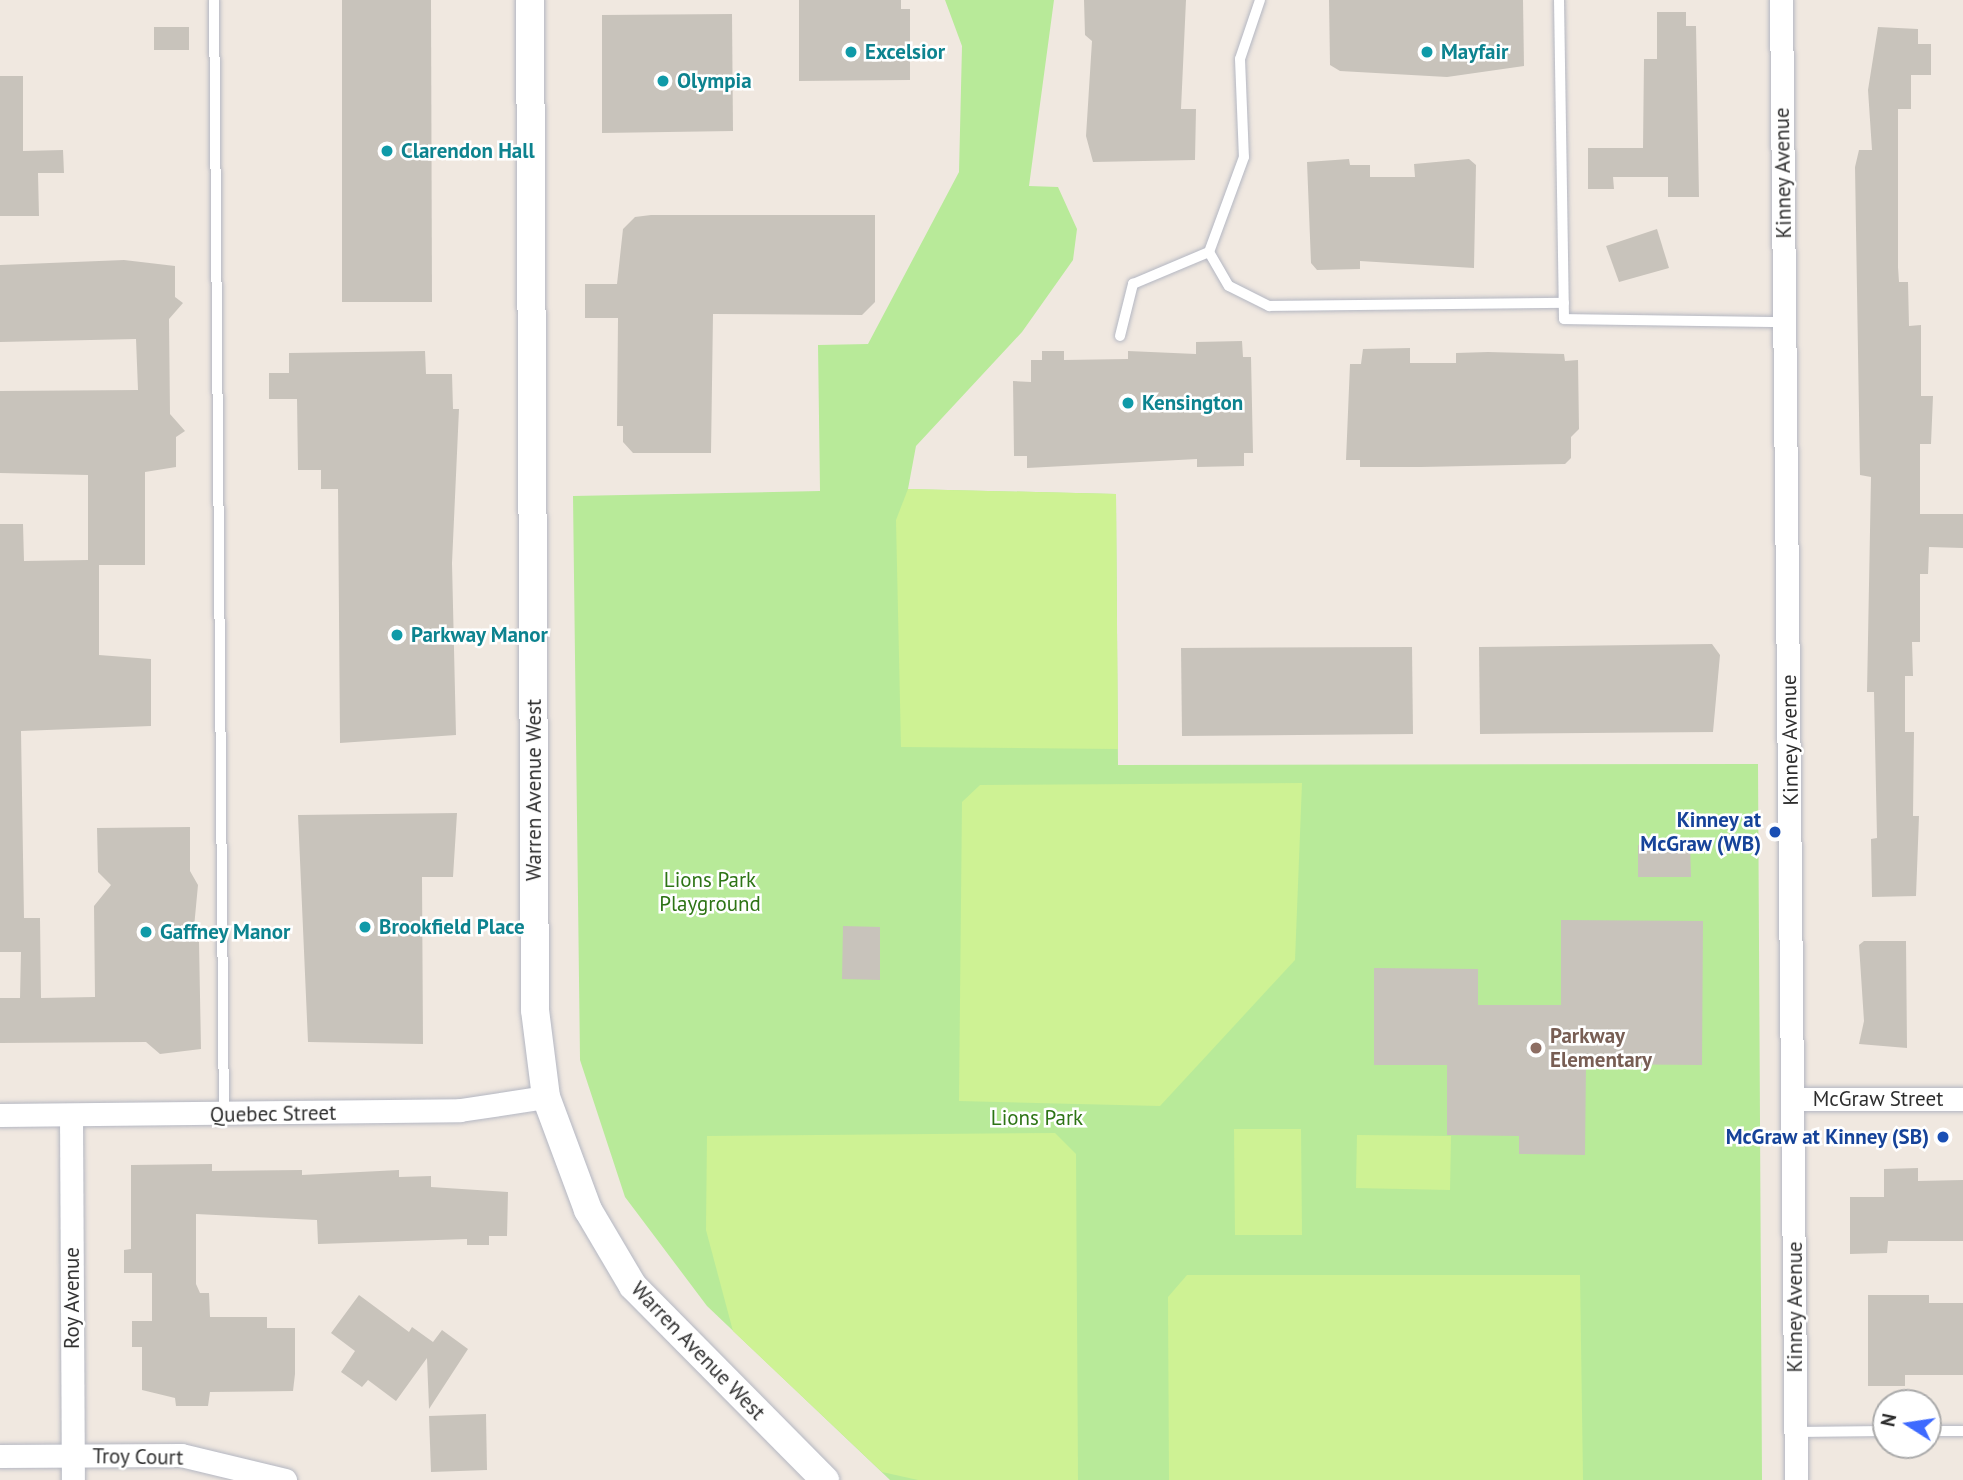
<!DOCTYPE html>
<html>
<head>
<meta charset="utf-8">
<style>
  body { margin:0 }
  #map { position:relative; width:1963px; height:1480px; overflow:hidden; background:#f0e8e0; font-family:"PT Sans",sans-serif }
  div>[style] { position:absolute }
  .green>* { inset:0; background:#b8ea99 }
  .pitch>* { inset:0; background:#cef294 }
  .building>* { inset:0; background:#c8c3bb }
  .roads { filter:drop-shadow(0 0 2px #b4b7c2) drop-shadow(0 0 2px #b4b7c2) }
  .service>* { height:10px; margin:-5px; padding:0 5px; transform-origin:5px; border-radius:5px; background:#fff }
  .minor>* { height:23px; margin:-11.5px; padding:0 11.5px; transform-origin:11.5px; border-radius:11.5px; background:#fff }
  .tertiary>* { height:28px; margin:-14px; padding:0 14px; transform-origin:14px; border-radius:14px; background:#fff }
  .dots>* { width:19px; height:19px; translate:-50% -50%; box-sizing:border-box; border:4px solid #fff; border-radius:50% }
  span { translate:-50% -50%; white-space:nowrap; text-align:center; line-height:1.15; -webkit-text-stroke:5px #fff; paint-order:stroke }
  .culture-label { font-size:21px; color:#0d838f; font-weight:700 }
  .left { translate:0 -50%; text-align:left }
  .street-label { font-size:21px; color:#2e2e2e }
  .transit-label { font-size:21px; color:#164399; font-weight:700 }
  .right { translate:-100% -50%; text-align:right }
  .park-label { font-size:21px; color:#2d7415 }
  .education-label { font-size:21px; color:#785e54; font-weight:700 }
  .north { position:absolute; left:1872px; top:1389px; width:70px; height:70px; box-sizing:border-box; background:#fff; border:2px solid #ababab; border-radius:50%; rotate:282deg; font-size:19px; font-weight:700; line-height:28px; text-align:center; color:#2e2e2e }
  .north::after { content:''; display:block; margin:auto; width:24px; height:32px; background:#3e6aff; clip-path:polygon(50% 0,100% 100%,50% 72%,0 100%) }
</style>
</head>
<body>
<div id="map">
  <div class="green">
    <i style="clip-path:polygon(945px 0,1054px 0,1029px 186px,1058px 187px,1077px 229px,1073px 260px,1022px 332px,916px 446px,908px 489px,1116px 494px,1118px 765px,1758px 764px,1762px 1480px,890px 1480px,707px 1306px,625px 1197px,580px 1060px,573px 496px,820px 491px,818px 345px,868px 344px,959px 172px,962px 46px)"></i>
  </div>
  <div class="pitch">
    <i style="clip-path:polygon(908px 489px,1116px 494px,1118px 749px,901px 747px,896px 520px)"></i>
    <i style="clip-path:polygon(1302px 783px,1295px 960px,1160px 1106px,959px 1101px,962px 802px,980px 785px)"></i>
    <i style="clip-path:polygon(1234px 1129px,1301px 1129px,1302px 1235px,1235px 1235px)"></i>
    <i style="clip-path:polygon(1055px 1133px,1076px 1154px,1078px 1480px,918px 1480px,882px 1472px,733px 1331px,706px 1230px,707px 1136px)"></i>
    <i style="clip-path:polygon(1357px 1135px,1451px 1136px,1450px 1190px,1356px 1188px)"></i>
    <i style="clip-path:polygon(1187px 1275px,1580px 1275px,1583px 1480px,1169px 1480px,1168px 1297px)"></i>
  </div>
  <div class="building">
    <i style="clip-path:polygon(342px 0,431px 0,432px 302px,342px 302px)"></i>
    <i style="clip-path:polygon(799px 0,901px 0,901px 9px,910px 9px,910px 80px,799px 81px)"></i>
    <i style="clip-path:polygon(1084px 0,1186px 0,1181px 109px,1196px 109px,1195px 160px,1093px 162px,1086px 136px,1092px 41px,1085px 35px)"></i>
    <i style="clip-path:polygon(1329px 0,1523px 0,1524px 66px,1447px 77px,1340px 71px,1330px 65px)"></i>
    <i style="clip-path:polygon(1657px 12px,1686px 12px,1686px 26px,1696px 26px,1699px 197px,1668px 197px,1668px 177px,1613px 177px,1614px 189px,1588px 189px,1588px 148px,1643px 148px,1644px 59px,1657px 59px)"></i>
    <i style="clip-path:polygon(732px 14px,733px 131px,602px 133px,602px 15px)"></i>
    <i style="clip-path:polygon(154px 27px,189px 27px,189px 50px,154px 50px)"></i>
    <i style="clip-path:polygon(1878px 27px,1918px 29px,1918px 44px,1931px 44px,1931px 75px,1911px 75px,1911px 109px,1898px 109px,1898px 267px,1899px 282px,1908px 282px,1909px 326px,1921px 325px,1921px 396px,1933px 396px,1931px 444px,1920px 444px,1920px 514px,1963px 514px,1963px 548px,1929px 547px,1928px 574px,1920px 574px,1920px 642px,1912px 642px,1913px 676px,1905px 676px,1905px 732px,1914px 732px,1913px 816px,1919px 816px,1916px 896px,1872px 897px,1871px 839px,1877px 838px,1874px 692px,1867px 692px,1871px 477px,1860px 475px,1855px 167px,1859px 150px,1872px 150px,1868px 90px)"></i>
    <i style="clip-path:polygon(0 76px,23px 76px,23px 151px,63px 150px,64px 173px,38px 173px,39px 216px,0 216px)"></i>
    <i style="clip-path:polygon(1349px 159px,1350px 165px,1370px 165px,1370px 177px,1415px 177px,1414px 164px,1469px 159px,1476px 165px,1474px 268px,1360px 261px,1360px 269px,1317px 270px,1311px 263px,1307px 162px)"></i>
    <i style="clip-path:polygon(651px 215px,875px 215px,875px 302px,862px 315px,713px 314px,711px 453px,633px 453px,623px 442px,623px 426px,617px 426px,618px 318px,585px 318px,585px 284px,617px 284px,623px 229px,635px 217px)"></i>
    <i style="clip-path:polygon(1657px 229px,1669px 268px,1619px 282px,1606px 246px)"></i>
    <i style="clip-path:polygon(124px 260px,175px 266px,175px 297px,183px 303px,169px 319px,170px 414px,185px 431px,176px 437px,176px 467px,145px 472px,145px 565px,99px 565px,99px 655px,151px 659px,151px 726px,21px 731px,24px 918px,40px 918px,41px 998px,95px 997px,94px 906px,111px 885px,98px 872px,97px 828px,190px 827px,190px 871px,198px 885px,193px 938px,199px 942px,201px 1049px,160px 1054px,146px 1042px,0 1043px,0 998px,20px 998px,21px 952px,0 952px,0 524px,23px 524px,24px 561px,88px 560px,88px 475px,0 473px,0 391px,138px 390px,136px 339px,0 342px,0 265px)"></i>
    <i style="clip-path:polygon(1242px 341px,1243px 357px,1251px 357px,1253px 453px,1244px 453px,1244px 466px,1197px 467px,1197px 459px,1027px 468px,1027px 456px,1014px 456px,1013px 381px,1031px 382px,1031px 360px,1042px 360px,1042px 351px,1064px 351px,1064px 360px,1128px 359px,1128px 351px,1196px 354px,1196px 342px)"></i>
    <i style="clip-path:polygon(1410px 348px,1410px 363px,1456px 363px,1456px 353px,1488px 352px,1564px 354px,1565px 361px,1578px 360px,1579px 429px,1571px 437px,1571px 458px,1565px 464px,1421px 467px,1360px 467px,1360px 460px,1346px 460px,1350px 364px,1361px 364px,1363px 349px)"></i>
    <i style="clip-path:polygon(425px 351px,426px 374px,452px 374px,453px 409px,459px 409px,452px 563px,456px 735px,340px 743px,338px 489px,321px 489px,321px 470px,298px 470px,297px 399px,269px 399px,269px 373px,289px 373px,289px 353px)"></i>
    <i style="clip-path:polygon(1712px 644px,1720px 655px,1713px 732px,1480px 734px,1479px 647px)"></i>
    <i style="clip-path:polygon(1412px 647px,1413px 734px,1182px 736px,1181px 648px)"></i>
    <i style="clip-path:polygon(457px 813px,453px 877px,422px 877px,423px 1044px,308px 1042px,298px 815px)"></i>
    <i style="clip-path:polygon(1638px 845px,1690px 845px,1691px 877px,1638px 877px)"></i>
    <i style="clip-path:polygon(1561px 920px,1703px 921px,1702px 1065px,1586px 1064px,1585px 1155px,1519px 1154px,1519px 1136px,1447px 1135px,1447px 1065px,1374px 1065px,1374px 968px,1478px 969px,1478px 1005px,1561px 1005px)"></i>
    <i style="clip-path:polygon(843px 926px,880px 927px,880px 980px,842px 979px)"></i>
    <i style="clip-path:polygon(1864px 941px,1906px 941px,1907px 1048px,1859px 1044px,1864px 1021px,1859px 945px)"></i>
    <i style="clip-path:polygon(212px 1164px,212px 1171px,302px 1170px,302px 1175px,399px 1170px,399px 1177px,431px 1176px,431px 1187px,508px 1192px,507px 1236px,489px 1236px,489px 1245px,467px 1245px,467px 1239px,318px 1244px,317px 1220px,196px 1214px,196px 1284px,200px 1293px,209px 1293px,210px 1317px,267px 1317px,267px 1328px,295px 1328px,295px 1374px,293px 1391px,210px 1392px,208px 1406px,176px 1406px,175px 1398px,142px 1390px,142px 1347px,132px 1347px,132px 1321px,152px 1321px,152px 1273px,124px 1273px,124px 1250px,131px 1249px,131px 1165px)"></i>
    <i style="clip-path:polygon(1918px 1168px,1918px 1181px,1963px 1180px,1963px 1241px,1888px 1241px,1887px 1253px,1850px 1254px,1850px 1197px,1884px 1197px,1884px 1169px)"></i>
    <i style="clip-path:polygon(359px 1295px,409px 1332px,412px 1327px,433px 1342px,442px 1330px,468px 1349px,429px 1409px,427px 1358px,396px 1401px,368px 1380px,362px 1387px,341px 1372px,355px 1351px,331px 1333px)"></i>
    <i style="clip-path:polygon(1868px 1295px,1929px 1295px,1929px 1303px,1963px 1303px,1963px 1375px,1905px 1375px,1905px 1386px,1868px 1386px)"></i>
    <i style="clip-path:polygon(486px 1414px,487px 1470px,431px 1472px,429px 1416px)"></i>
  </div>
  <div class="roads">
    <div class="service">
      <i style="left:214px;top:0;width:1114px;rotate:89.49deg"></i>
      <i style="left:1260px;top:0;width:62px;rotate:108.7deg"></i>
      <i style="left:1240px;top:59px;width:98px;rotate:87.7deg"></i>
      <i style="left:1244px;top:157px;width:101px;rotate:110.2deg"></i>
      <i style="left:1209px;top:252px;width:39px;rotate:60deg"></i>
      <i style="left:1229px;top:286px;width:45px;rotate:26.6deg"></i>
      <i style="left:1269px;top:306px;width:295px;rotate:-0.6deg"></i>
      <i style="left:1559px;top:0;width:319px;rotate:89.1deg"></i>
      <i style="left:1564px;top:319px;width:220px;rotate:0.8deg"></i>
      <i style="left:1120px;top:336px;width:54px;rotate:-76deg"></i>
      <i style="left:1133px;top:284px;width:82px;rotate:-22.8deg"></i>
      <i style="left:1928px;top:1431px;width:35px"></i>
      <i style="left:1796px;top:1432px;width:90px;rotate:-0.6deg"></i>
    </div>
    <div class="minor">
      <i style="left:1781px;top:0;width:1480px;rotate:89.42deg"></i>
      <i style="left:1794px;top:1099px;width:169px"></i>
      <i style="left:0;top:1115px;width:460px;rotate:-0.6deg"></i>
      <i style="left:460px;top:1110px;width:87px;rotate:-8.6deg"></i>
      <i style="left:71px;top:1115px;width:365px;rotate:89.7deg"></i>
      <i style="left:0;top:1456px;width:181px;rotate:-0.3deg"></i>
      <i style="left:181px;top:1455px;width:107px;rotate:13.5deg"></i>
    </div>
    <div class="tertiary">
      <i style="left:530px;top:0;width:1010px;rotate:89.72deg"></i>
      <i style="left:535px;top:1010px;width:88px;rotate:82.8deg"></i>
      <i style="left:546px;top:1097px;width:121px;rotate:69.6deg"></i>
      <i style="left:588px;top:1210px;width:88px;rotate:59.4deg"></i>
      <i style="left:633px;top:1286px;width:273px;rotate:45.3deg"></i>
    </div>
  </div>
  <div class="dots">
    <i style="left:851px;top:52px;background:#0f9aa8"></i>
    <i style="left:1427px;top:52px;background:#0f9aa8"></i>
    <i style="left:663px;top:81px;background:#0f9aa8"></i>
    <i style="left:387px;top:151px;background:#0f9aa8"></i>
    <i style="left:1128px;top:403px;background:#0f9aa8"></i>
    <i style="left:397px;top:635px;background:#0f9aa8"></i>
    <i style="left:1775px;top:832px;background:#1a4fb4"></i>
    <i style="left:365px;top:927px;background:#0f9aa8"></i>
    <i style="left:146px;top:932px;background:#0f9aa8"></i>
    <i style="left:1536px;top:1048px;background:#8d6e63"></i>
    <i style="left:1943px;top:1137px;background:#1a4fb4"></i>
  </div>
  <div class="culture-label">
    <span class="left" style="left:865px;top:52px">Excelsior</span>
    <span class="left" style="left:1441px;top:52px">Mayfair</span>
    <span class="left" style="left:677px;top:81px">Olympia</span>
    <span class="left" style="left:401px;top:151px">Clarendon Hall</span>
    <span class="left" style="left:1142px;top:403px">Kensington</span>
    <span class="left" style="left:411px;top:635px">Parkway Manor</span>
    <span class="left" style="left:379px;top:927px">Brookfield Place</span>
    <span class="left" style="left:160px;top:932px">Gaffney Manor</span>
  </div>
  <div class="street-label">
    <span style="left:1783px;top:173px;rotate:-91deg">Kinney Avenue</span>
    <span style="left:1790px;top:740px;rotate:-91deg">Kinney Avenue</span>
    <span style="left:534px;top:790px;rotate:-90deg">Warren Avenue West</span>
    <span style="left:1878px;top:1099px">McGraw Street</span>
    <span style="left:273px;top:1114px;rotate:-1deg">Quebec Street</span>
    <span style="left:72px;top:1298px;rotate:-90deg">Roy Avenue</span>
    <span style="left:1795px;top:1307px;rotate:-90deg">Kinney Avenue</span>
    <span style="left:698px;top:1351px;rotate:46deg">Warren Avenue West</span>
    <span style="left:138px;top:1457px;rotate:1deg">Troy Court</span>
  </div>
  <div class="transit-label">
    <span class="right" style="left:1761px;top:832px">Kinney at<br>McGraw (WB)</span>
    <span class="right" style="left:1929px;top:1137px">McGraw at Kinney (SB)</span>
  </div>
  <div class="park-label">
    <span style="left:710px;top:892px">Lions Park<br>Playground</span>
    <span style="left:1037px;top:1118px">Lions Park</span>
  </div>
  <div class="education-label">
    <span class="left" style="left:1550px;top:1048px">Parkway<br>Elementary</span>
  </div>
  <div class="north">N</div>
</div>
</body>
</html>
